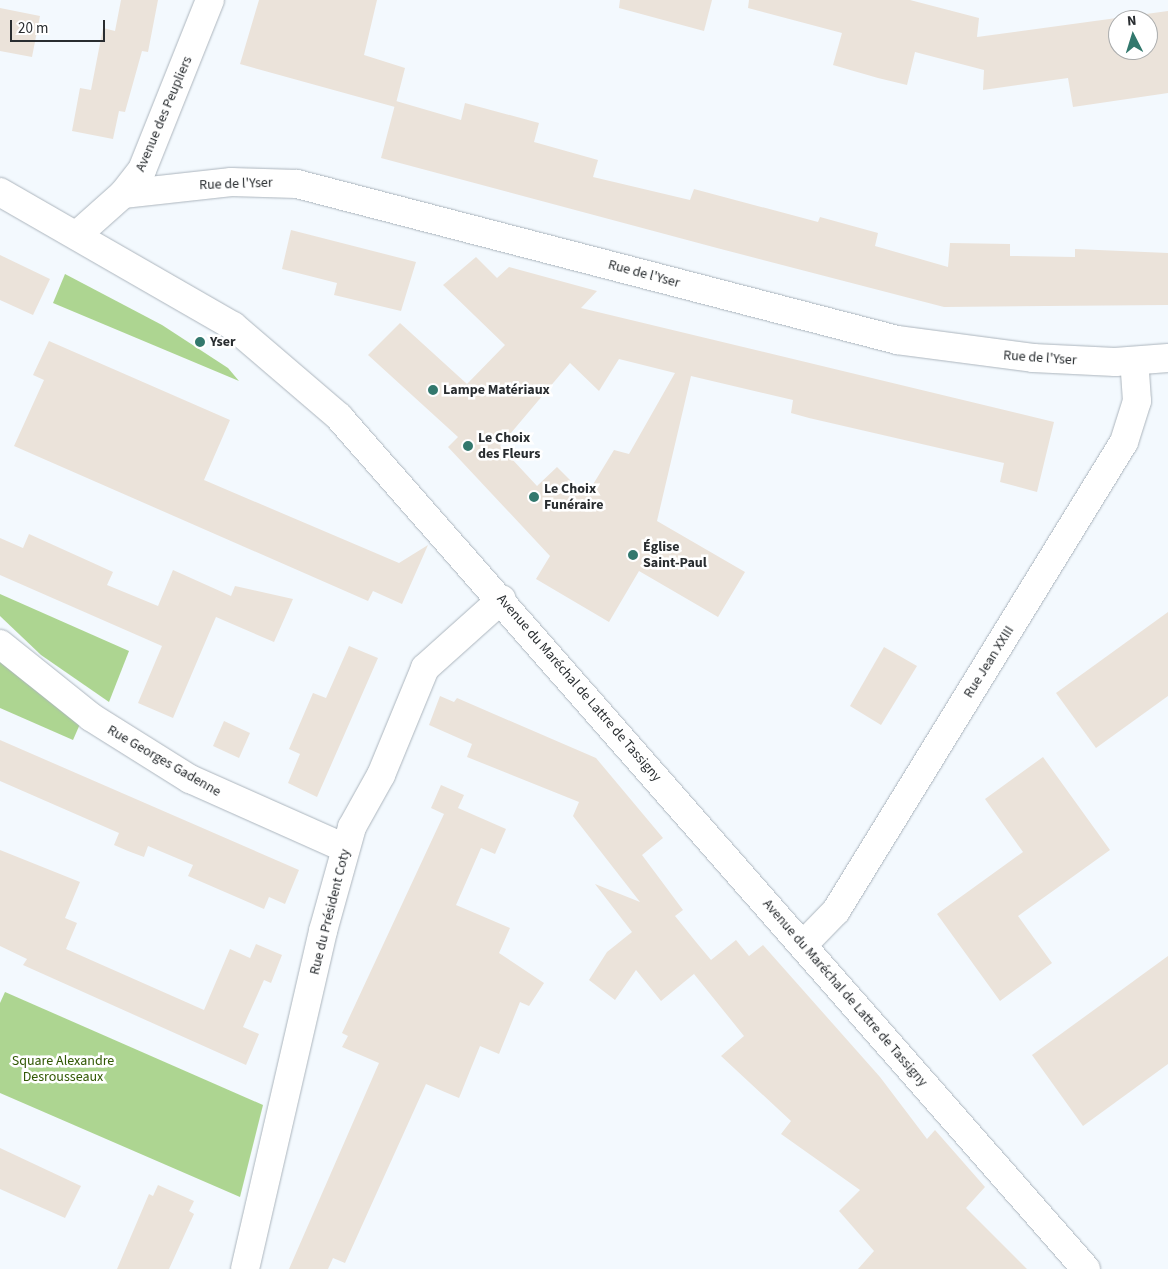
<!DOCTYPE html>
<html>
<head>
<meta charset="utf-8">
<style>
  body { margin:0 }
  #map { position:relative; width:1168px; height:1269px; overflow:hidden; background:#f3f9fe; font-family:"Source Sans 3",sans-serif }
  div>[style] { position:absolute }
  .green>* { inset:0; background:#add591 }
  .building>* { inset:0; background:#ebe3da }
  .roads { filter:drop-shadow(0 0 1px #acb5bd) drop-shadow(0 0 1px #acb5bd) }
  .street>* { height:28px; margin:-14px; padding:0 14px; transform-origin:14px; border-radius:14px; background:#fff }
  .secondary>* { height:28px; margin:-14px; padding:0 14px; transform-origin:14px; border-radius:14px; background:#fff }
  .dots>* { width:14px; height:14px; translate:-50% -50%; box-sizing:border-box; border:2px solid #fff; border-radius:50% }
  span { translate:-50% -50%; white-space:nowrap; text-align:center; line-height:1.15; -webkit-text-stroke:5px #fff; paint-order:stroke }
  .street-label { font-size:14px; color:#292d30 }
  .poi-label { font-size:14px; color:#292d30; font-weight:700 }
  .left { translate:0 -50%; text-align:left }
  .park-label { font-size:14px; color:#315804 }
  .north { position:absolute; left:1108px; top:10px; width:50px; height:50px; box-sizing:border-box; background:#fff; border:1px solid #a9abac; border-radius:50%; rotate:355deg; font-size:14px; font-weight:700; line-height:20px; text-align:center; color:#292d30 }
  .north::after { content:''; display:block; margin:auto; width:18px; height:22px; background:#32786d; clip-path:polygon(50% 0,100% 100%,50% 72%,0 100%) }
  .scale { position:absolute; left:10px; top:20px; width:95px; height:22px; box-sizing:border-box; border:2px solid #292d30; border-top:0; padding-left:6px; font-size:15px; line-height:18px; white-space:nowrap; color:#292d30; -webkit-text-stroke:4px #fff; paint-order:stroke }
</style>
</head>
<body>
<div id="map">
  <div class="green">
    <i style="clip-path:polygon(65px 274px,162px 325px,228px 368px,239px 381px,53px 303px)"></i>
    <i style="clip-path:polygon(0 594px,129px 651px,109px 702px,41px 655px,0 616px)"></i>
    <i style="clip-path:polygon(0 660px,80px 724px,73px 740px,0 708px)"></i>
    <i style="clip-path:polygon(5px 992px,263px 1105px,240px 1197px,0 1093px,0 1003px)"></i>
  </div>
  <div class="building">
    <i style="clip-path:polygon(121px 0,158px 0,148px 52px,142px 51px,125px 112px,119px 111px,113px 139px,72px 131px,80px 88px,91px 90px,103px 28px,115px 31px)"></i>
    <i style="clip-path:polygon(259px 0,377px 0,364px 55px,405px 68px,395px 107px,240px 64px)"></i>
    <i style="clip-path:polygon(620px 0,712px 0,704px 31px,619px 8px)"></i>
    <i style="clip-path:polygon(evenodd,749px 0,910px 0,979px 18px,977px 37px,1168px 11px,1168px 93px,1073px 107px,1068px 78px,983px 90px,984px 70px,915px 52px,907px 85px,878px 78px,833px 65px,842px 33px,748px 8px,749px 0,1118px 20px,1148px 20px,1148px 50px,1118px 50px,1118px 20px)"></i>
    <i style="clip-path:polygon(0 8px,40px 16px,32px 57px,0 51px)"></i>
    <i style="clip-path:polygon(396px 101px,461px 120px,465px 103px,539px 123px,534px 142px,598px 160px,593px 177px,690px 200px,694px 189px,818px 222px,820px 217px,878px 233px,875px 246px,948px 267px,950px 243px,1010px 244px,1010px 256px,1075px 257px,1075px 249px,1168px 253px,1168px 305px,944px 307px,717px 248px,381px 158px)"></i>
    <i style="clip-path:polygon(291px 230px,416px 262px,401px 311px,334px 295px,337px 283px,282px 269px)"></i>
    <i style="clip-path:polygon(0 255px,50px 279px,33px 315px,0 300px)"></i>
    <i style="clip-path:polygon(evenodd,476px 257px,497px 278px,509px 267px,597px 291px,581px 308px,1054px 422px,1037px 492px,1000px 482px,1004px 463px,809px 418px,791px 413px,793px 400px,691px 376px,657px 521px,745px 572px,718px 617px,639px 571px,609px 622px,536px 579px,550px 556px,448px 447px,458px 437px,368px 355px,400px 323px,467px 384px,505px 345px,443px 285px,476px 257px,619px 359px,675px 373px,629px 454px,614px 450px,586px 496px,557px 467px,537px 486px,500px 446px,570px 363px,599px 391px,619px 359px)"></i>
    <i style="clip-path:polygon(49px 341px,230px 420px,204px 480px,399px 563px,428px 545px,402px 604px,373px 591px,368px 601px,14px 446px,44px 380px,33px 375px)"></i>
    <i style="clip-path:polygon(29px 534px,113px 572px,107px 585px,158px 606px,173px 570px,231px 596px,235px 586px,293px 599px,274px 642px,216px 617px,173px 718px,138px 703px,162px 646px,0 575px,0 538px,23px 548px)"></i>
    <i style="clip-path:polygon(1168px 612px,1168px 696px,1096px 748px,1056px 693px)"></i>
    <i style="clip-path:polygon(349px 646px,378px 658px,317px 797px,288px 783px,300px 754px,289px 749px,313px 693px,326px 698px)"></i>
    <i style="clip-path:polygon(884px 647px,917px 666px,881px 725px,850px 706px)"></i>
    <i style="clip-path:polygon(440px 696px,454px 702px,457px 698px,596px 758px,663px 838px,642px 855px,683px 910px,675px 916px,696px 942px,711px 960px,736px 940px,749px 956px,763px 945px,880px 1077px,927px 1139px,935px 1130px,985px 1187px,966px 1208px,1027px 1269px,858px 1269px,874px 1251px,839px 1211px,860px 1190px,781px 1134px,791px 1121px,721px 1056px,744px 1036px,694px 974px,711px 960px,661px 1001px,636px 970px,615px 1000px,589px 980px,607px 952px,632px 932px,595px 884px,640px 902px,573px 816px,579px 802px,467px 757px,472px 744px,429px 725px)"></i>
    <i style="clip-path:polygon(224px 721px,250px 733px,239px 758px,213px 746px)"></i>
    <i style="clip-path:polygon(0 740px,299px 870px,285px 904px,269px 897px,264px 909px,188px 876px,193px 865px,148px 846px,144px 857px,128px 851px,114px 845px,119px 833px,0 781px)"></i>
    <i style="clip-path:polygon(1043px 757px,1110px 850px,1018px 916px,1052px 963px,1000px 1001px,937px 914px,1023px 852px,985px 799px)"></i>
    <i style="clip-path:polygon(441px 785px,464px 795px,458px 808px,506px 829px,495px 854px,481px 848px,456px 905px,510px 928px,499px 953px,544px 983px,529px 1006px,520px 1002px,499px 1054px,480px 1046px,459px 1098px,426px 1084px,345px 1263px,333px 1258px,328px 1269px,289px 1269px,379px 1063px,342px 1047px,348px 1036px,342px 1033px,444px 814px,431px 808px)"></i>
    <i style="clip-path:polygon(0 850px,80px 882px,65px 918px,77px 923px,66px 949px,204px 1010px,230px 949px,250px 958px,256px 944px,282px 955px,271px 983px,264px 980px,243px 1027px,259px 1034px,246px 1065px,23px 965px,27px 959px,0 946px)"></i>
    <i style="clip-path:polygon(1168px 956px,1168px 1064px,1083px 1126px,1032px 1055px)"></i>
    <i style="clip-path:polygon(0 1148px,81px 1186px,65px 1218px,0 1189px)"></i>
    <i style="clip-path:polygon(158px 1185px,194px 1201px,189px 1211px,194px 1214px,169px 1269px,117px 1269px,149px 1194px,153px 1196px)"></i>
  </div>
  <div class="roads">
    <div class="street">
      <i style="left:123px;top:194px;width:109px;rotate:-6.3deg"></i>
      <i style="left:231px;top:182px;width:66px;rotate:1.7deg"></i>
      <i style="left:297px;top:184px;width:620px;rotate:14.57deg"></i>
      <i style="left:897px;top:340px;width:137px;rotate:7.5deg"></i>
      <i style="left:1033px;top:358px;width:82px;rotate:2.8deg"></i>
      <i style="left:1115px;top:362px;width:53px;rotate:-4.3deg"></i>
      <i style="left:77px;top:235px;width:62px;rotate:-41.7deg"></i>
      <i style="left:123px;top:194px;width:31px;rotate:-52deg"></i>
      <i style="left:142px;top:170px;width:183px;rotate:-68.2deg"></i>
      <i style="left:0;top:644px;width:117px;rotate:38.7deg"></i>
      <i style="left:91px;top:717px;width:117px;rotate:32.1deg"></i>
      <i style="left:190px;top:779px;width:170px;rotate:24deg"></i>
      <i style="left:803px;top:945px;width:47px;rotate:-45.9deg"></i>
      <i style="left:836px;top:911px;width:550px;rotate:-58.45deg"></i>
      <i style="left:1124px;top:442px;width:43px;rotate:-72.4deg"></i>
      <i style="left:1137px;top:401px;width:39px;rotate:-94deg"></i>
      <i style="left:245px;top:1269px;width:347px;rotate:-77deg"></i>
      <i style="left:323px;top:931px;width:108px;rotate:-74.4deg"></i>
      <i style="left:352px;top:827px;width:60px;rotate:-60.9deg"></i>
      <i style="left:381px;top:775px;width:116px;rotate:-67.6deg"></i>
      <i style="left:425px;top:668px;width:103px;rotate:-41.9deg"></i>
    </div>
    <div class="secondary">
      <i style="left:0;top:192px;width:269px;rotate:29.9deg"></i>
      <i style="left:233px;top:326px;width:140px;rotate:40.6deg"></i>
      <i style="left:339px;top:417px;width:1133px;rotate:48.76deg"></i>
    </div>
  </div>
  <div class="dots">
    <i style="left:200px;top:342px;background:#32786d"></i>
    <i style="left:433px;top:390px;background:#32786d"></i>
    <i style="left:468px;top:446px;background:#32786d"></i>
    <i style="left:534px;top:497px;background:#32786d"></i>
    <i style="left:633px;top:555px;background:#32786d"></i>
  </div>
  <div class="street-label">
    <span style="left:164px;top:114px;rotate:-67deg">Avenue des Peupliers</span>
    <span style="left:236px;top:184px;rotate:-2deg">Rue de l'Yser</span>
    <span style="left:644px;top:274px;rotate:15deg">Rue de l'Yser</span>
    <span style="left:1040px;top:358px;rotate:4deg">Rue de l'Yser</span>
    <span style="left:989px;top:662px;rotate:-58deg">Rue Jean XXIII</span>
    <span style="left:579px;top:688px;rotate:49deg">Avenue du Maréchal de Lattre de Tassigny</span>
    <span style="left:164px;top:761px;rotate:30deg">Rue Georges Gadenne</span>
    <span style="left:330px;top:912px;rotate:-76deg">Rue du Président Coty</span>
    <span style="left:845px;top:993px;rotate:49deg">Avenue du Maréchal de Lattre de Tassigny</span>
  </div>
  <div class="poi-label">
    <span class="left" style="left:210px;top:342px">Yser</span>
    <span class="left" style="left:443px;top:390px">Lampe Matériaux</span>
    <span class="left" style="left:478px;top:446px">Le Choix<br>des Fleurs</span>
    <span class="left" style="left:544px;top:497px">Le Choix<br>Funéraire</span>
    <span class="left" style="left:643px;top:555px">Église<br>Saint-Paul</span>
  </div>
  <div class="park-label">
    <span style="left:63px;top:1069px">Square Alexandre<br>Desrousseaux</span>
  </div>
  <div class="north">N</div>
  <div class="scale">20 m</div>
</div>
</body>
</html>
